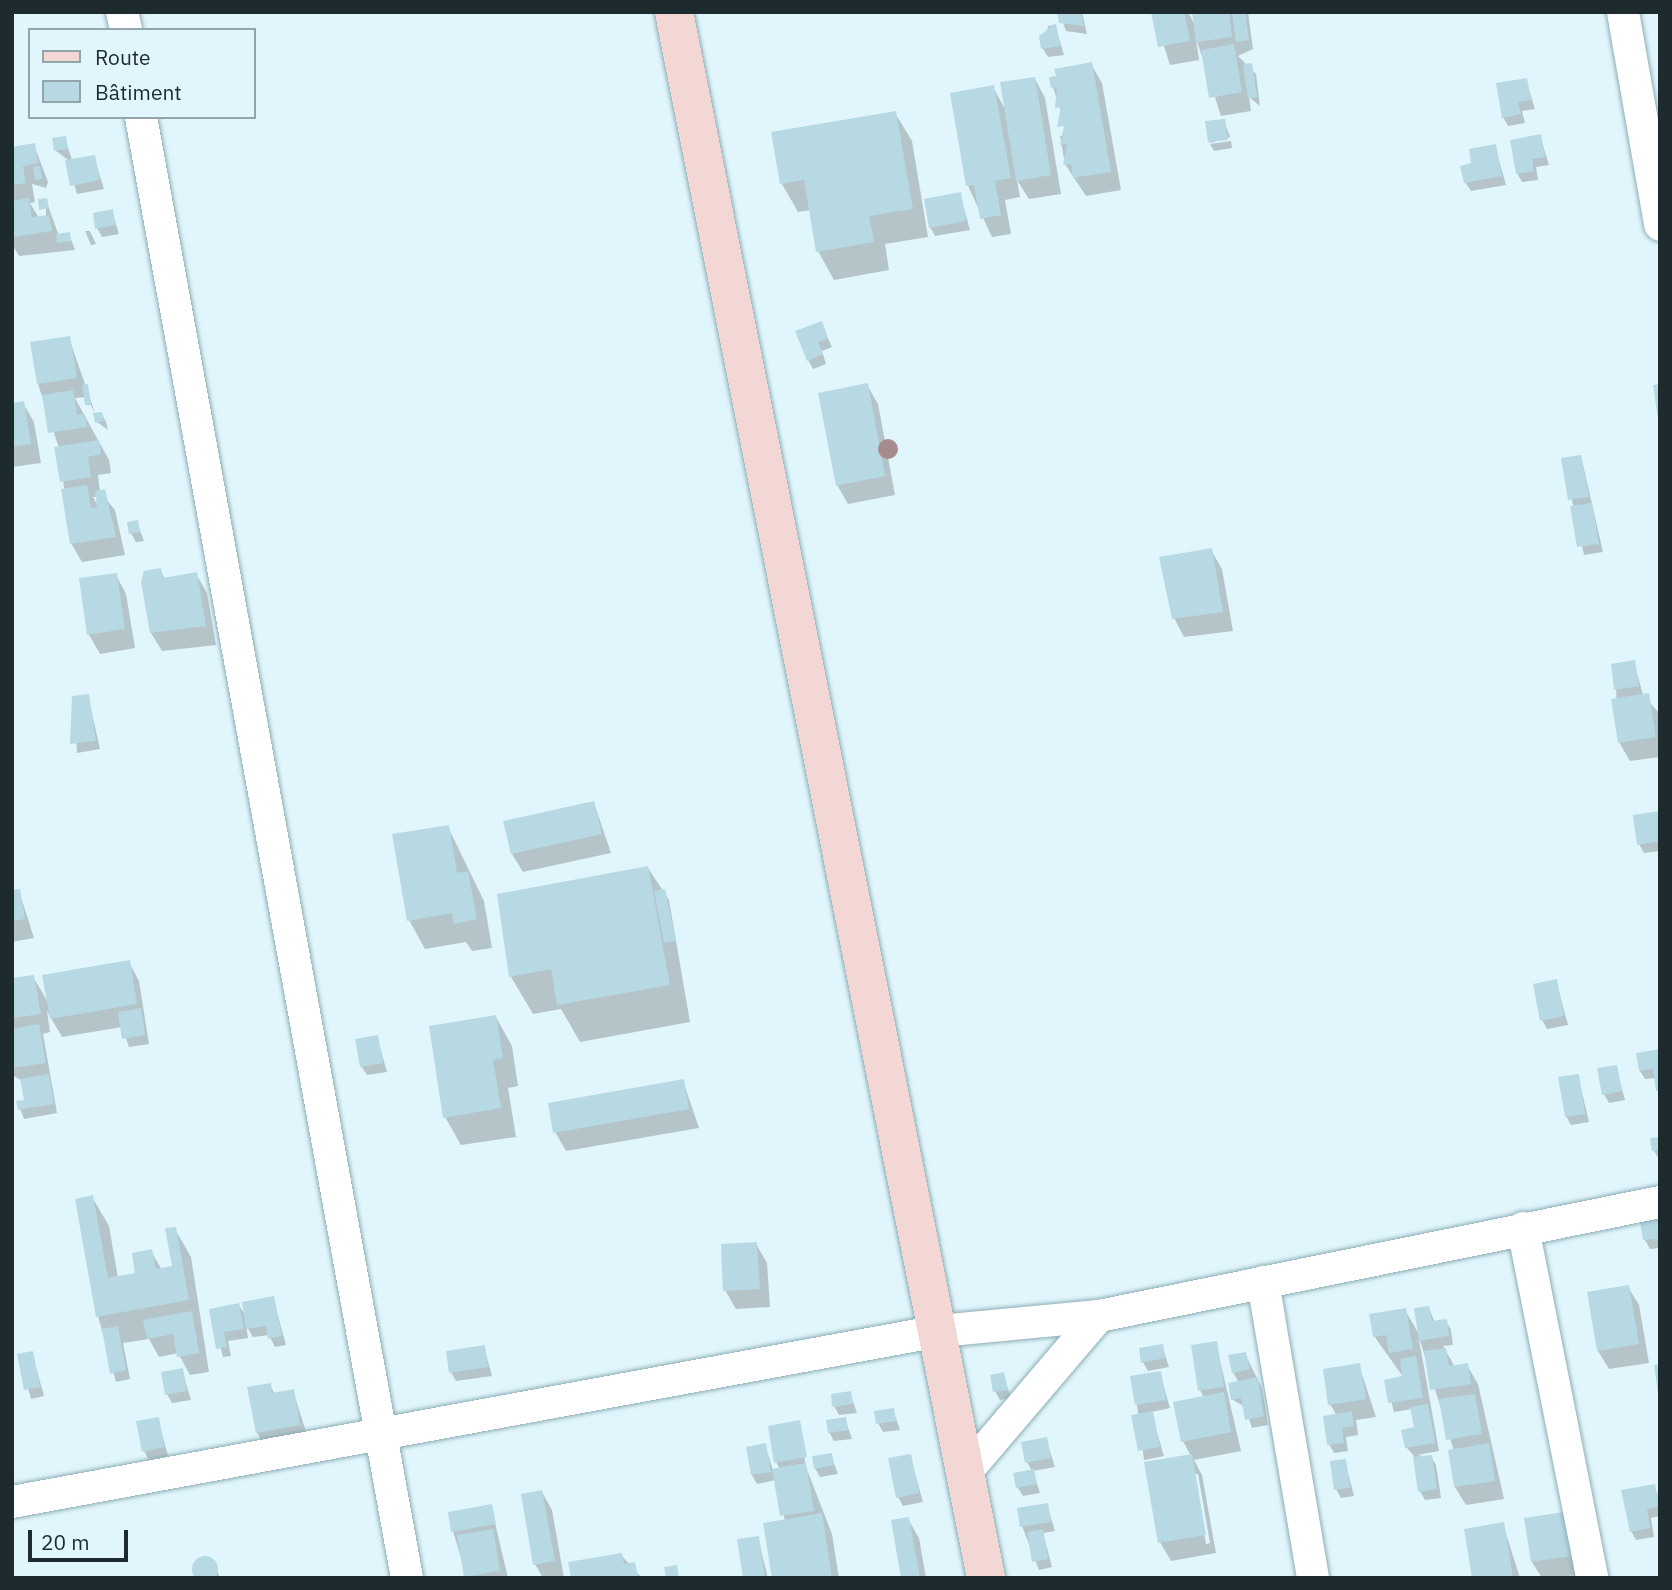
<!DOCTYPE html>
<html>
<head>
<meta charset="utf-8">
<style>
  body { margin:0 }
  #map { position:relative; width:1672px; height:1590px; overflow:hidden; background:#e1f6fc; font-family:"IBM Plex Sans",sans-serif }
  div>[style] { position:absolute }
  .shadow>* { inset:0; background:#0003 }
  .building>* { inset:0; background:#b7d9e3 }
  .round { border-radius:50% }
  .roads { filter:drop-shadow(0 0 2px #8cadb6) drop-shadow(0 0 2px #8cadb6) }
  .minor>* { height:32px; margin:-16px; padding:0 16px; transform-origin:16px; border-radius:16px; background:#fff }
  .secondary>* { height:38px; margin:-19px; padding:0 19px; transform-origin:19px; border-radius:19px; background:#f2d7d5 }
  .trees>* { width:20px; height:20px; margin:-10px; border-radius:50%; background:#a78c8d }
  span { translate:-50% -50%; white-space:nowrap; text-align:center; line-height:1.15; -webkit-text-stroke:5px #e1f6fc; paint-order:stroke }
  .frame { position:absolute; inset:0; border:14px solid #1d2a2e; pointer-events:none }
  .legend { position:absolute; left:28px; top:28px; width:228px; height:91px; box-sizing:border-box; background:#e1f6fc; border:2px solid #93a4aa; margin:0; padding:9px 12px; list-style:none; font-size:21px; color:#1d2a2e }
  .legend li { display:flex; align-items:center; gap:14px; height:35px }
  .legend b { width:35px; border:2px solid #93a4aa }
  .scale { position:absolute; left:28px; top:1530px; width:100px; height:32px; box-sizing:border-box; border:4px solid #1d2a2e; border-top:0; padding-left:9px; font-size:21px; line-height:24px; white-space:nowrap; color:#1d2a2e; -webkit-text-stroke:5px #e1f6fc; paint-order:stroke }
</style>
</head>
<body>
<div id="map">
  <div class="shadow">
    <i style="clip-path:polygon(1059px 12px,1082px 12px,1087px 34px,1066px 31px)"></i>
    <i style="clip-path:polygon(1153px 12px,1188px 12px,1195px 25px,1193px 12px,1248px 12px,1253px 49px,1238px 56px,1256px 74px,1260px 106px,1249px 97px,1251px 111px,1221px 116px,1196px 38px,1199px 60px,1170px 65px)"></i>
    <i style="clip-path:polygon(1055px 25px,1064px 55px,1048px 57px,1043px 49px,1048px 26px)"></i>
    <i style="clip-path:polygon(1091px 64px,1102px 83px,1121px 190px,1086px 196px,1065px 164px,1060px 136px,1068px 134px,1053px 87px)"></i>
    <i style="clip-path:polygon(1035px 79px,1045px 98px,1061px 194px,1029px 199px,1017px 180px,1020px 197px,1005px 200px,1011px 234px,992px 237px,968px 186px,952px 95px,993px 87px,1006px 111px)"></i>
    <i style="clip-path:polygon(1526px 80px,1535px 109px,1522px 111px,1525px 123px,1508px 126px,1503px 117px)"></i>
    <i style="clip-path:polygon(895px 113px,912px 141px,928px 237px,885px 244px,889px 270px,834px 280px,818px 251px,811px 210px,798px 212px,782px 184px)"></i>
    <i style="clip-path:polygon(1224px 121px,1230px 137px,1210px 143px,1207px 123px)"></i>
    <i style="clip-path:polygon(1540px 136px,1549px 165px,1536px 167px,1538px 180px,1522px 182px,1517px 173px)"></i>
    <i style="clip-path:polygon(65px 138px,72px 160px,94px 157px,104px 189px,77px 194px,67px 159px,56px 151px)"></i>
    <i style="clip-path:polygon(1231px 141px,1232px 148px,1214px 151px,1210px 144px)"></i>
    <i style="clip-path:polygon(34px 145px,48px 182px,46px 188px,32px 184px,35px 202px,30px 203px,39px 218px,46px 217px,46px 200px,59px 236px,69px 234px,75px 250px,19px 256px,12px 244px,12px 149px)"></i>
    <i style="clip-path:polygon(1495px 146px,1506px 185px,1471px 191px,1465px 182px,1473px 165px)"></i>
    <i style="clip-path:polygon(960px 194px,970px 230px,935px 236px,930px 227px)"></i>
    <i style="clip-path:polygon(112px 211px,119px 234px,102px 237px,97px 228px)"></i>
    <i style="clip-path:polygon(85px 231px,90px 231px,96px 244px,91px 245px)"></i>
    <i style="clip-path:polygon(821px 323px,832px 347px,822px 351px,826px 364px,813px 369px,808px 360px)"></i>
    <i style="clip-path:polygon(evenodd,69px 338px,95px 413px,86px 397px,75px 398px,109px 460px,111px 473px,98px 475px,100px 492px,115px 510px,125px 555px,82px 562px,71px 543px,59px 448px,38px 384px,69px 338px,93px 497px,97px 497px,99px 508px,93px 497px)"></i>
    <i style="clip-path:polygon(867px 385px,878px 404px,895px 495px,848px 504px,837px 485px)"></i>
    <i style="clip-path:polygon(23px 403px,34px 422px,41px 463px,12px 467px,12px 405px)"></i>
    <i style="clip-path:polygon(101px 413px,106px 422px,108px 430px,97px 422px)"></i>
    <i style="clip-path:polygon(1581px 456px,1603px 552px,1584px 555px,1563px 459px)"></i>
    <i style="clip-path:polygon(137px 522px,144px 541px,136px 542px,131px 533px)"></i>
    <i style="clip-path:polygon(1211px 550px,1222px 569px,1233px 631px,1184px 637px,1174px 618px)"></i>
    <i style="clip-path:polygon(160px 570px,166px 580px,196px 574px,207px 593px,216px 645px,162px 651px,151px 633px)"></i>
    <i style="clip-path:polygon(116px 575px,126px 594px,135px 648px,100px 654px,89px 635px,81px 580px)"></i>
    <i style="clip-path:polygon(1634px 662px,1643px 695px,1659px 713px,1660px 757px,1630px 761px,1619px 742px,1616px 689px)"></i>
    <i style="clip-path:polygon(88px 696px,100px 749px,77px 753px,74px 697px)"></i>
    <i style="clip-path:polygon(594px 803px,611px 853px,523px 872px,512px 854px)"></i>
    <i style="clip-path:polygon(1660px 813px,1660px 851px,1644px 853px,1639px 844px)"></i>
    <i style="clip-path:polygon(448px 827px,484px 901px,492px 948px,472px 951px,466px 942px,425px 949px,409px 920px)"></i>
    <i style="clip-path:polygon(648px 868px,669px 900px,690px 1022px,580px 1042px,561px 1009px,533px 1014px,511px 977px)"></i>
    <i style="clip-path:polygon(19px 891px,34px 938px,12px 942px,12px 892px)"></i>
    <i style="clip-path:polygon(129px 962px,139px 981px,149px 1044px,129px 1047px,122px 1027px,62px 1037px,47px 1011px,50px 1032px,43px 1034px,57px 1113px,24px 1119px,18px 1103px,26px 1101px,23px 1081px,12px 1075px,12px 980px,33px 977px,48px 1002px)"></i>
    <i style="clip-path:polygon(1556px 981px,1568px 1025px,1547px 1029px,1542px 1020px)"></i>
    <i style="clip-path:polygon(496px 1017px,512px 1046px,518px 1086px,508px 1088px,516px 1137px,461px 1145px,445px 1117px)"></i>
    <i style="clip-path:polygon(377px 1037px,387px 1072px,367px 1075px,361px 1066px)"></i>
    <i style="clip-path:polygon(1660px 1051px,1660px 1094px,1656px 1078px,1645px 1079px,1640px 1071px)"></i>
    <i style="clip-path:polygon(1616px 1067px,1625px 1100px,1609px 1103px,1604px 1094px)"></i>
    <i style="clip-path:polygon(1578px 1076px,1589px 1122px,1571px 1125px,1566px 1116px)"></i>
    <i style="clip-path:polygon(683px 1081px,699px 1128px,566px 1151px,555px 1132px)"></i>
    <i style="clip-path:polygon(1660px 1139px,1660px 1159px,1659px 1159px,1654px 1151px)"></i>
    <i style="clip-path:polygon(92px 1197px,109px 1226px,118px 1278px,137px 1275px,151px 1251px,162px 1270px,174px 1268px,175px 1229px,191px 1257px,209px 1372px,190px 1375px,178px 1353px,159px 1357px,149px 1339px,123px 1343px,130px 1379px,116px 1382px,98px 1316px)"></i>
    <i style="clip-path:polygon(1660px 1221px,1660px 1248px,1650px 1249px,1645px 1240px)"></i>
    <i style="clip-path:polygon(756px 1244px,767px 1263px,770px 1307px,736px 1309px,725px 1290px)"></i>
    <i style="clip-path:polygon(1628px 1287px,1639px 1305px,1649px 1363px,1609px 1369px,1598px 1351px)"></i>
    <i style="clip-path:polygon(273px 1298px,286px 1345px,275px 1347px,269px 1335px,253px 1337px,246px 1325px,248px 1338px,228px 1341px,231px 1356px,223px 1357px,211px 1310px,239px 1305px,246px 1317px)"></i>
    <i style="clip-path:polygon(1429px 1308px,1435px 1323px,1446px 1321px,1451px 1330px,1453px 1345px,1443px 1346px,1455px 1367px,1467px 1365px,1478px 1384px,1504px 1499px,1466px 1505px,1455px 1487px,1454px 1451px,1418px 1334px,1439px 1451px,1417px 1455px,1431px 1457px,1436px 1465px,1441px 1498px,1425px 1500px,1420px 1491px,1414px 1456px,1406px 1447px,1416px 1429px,1412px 1409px,1394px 1412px,1386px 1381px,1404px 1378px,1374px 1336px,1405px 1310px,1420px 1336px)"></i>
    <i style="clip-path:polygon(evenodd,1216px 1343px,1241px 1451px,1194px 1460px,1202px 1475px,1216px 1553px,1171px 1561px,1160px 1542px,1191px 1456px,1183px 1441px,1204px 1398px,1200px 1390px,1216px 1343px,1194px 1474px,1198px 1474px,1210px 1543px,1206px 1544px,1194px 1474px)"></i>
    <i style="clip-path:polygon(1162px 1346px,1169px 1367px,1148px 1371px,1143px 1362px)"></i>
    <i style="clip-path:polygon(484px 1347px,492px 1376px,456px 1381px,451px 1372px)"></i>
    <i style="clip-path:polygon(32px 1353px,44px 1396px,31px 1399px,19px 1356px)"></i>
    <i style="clip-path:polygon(1245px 1354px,1262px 1388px,1268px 1425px,1252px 1428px,1245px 1407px,1233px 1400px,1230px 1384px,1239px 1383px,1233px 1372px)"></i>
    <i style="clip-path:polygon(1359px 1365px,1376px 1417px,1356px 1420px,1358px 1435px,1346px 1437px,1348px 1451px,1334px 1453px,1329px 1444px,1337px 1416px,1330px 1404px)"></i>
    <i style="clip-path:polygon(182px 1370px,191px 1400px,172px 1403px,167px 1394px)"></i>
    <i style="clip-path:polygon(1160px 1373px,1170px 1408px,1151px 1412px,1164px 1456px,1144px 1460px,1137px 1405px)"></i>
    <i style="clip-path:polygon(1003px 1374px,1011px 1398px,1000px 1400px,995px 1391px)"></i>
    <i style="clip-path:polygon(270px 1385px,275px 1395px,293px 1391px,310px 1444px,268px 1451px,257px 1433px)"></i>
    <i style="clip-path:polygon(850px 1393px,857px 1413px,839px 1415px,834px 1406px)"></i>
    <i style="clip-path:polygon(893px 1410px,900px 1430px,883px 1432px,878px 1423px)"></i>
    <i style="clip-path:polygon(158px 1419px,168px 1456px,149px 1460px,144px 1451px)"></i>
    <i style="clip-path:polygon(845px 1419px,852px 1439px,834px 1441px,829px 1432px)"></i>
    <i style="clip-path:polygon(799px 1422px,806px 1467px,832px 1534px,839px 1578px,774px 1578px,785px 1521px,776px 1480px,757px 1484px,752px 1475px,765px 1445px,773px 1470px,780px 1469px,776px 1462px)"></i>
    <i style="clip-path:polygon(1046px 1439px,1055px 1467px,1033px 1471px,1040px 1493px,1023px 1496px,1018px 1488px,1032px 1471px,1027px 1462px)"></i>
    <i style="clip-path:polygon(831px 1455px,838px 1474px,820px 1477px,815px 1468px)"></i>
    <i style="clip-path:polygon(910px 1456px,923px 1502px,903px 1506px,898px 1497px)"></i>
    <i style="clip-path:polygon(1345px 1461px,1354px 1496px,1341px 1498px,1336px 1489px)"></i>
    <i style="clip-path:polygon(1654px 1486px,1660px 1500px,1660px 1516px,1651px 1518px,1654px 1537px,1636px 1540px,1631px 1531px)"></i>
    <i style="clip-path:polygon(542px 1492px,552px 1510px,564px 1578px,543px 1578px,535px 1564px)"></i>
    <i style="clip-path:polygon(1047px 1505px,1055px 1531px,1043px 1533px,1052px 1567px,1039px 1570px,1022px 1526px)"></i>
    <i style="clip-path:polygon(491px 1506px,508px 1578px,467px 1578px,453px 1531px)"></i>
    <i style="clip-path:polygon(1563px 1513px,1580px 1575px,1542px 1578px,1532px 1562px)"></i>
    <i style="clip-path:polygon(908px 1519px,919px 1538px,926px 1578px,903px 1578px)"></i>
    <i style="clip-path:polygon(1503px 1524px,1520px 1578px,1474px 1578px)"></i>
    <i style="clip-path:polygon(758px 1538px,768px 1578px,745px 1578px)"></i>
    <i style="clip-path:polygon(621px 1555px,642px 1578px,573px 1578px)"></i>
    <i style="clip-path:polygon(204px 1559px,213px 1562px,220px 1578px,197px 1578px,193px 1566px)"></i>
  </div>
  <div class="building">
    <i style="clip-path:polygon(1057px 12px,1081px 12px,1084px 26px,1059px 23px)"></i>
    <i style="clip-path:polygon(1151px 12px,1184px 12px,1190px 41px,1158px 47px)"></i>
    <i style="clip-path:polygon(1192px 12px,1229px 12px,1232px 37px,1196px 42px)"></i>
    <i style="clip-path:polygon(1232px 12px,1245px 12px,1249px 40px,1236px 42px)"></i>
    <i style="clip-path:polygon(1056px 23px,1060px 46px,1041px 49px,1039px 36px)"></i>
    <i style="clip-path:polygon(1234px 44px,1242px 92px,1209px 98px,1201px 50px)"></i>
    <i style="clip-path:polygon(1092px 62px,1111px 172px,1073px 178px,1071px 164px,1063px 165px,1067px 144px,1060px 145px,1064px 126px,1057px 127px,1061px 107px,1055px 108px,1057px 87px,1051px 88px,1049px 77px,1056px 76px,1054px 69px)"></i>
    <i style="clip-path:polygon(1252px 63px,1257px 97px,1248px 99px,1243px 64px)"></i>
    <i style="clip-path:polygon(1035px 77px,1051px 175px,1016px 181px,1000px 82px)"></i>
    <i style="clip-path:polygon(1527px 78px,1531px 100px,1518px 102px,1521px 114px,1502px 118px,1496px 83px)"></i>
    <i style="clip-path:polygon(994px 85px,1011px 178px,995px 181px,1001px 215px,980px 219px,974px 185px,966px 186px,950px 93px)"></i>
    <i style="clip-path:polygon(896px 111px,913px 209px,869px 216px,874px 242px,816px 252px,804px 180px,780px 184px,771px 132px)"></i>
    <i style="clip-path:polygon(1225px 119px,1228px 140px,1208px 142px,1205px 121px)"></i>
    <i style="clip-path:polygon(1541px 134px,1545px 157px,1532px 159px,1534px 171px,1516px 174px,1510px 140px)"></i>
    <i style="clip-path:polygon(66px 136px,68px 149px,54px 151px,52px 138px)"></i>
    <i style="clip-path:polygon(35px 143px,38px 163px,23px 166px,26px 183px,12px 185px,12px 147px)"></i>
    <i style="clip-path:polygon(1496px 144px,1502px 176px,1464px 183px,1460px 166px,1471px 163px,1469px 149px)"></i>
    <i style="clip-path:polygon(95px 155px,100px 180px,70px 186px,65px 160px)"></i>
    <i style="clip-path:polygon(40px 166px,42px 179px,35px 180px,33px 167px)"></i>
    <i style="clip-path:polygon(961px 192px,966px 221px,929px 228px,924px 199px)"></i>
    <i style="clip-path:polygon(29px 198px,32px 217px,49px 215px,52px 231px,12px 237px,12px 201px)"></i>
    <i style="clip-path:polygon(47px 198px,49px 208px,39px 210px,38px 199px)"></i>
    <i style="clip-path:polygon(113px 209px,115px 225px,95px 229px,93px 213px)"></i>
    <i style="clip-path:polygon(70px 232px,71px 241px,57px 243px,56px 234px)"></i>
    <i style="clip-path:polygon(822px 321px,828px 338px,818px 342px,823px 354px,807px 361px,795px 331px)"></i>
    <i style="clip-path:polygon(70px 336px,77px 378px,37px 384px,30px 342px)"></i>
    <i style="clip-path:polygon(868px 383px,885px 476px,836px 486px,818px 393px)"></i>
    <i style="clip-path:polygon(88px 384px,91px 405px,85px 405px,82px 385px)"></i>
    <i style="clip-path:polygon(1660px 384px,1660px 418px,1658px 419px,1653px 385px)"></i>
    <i style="clip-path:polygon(73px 390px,77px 415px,85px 414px,87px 427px,48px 433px,42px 395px)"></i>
    <i style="clip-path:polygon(24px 401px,31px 444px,12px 447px,12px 403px)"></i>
    <i style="clip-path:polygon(102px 412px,104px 421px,95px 423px,93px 413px)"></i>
    <i style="clip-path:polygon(99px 440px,101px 454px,88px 457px,91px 477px,60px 482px,54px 447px)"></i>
    <i style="clip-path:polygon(1581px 455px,1589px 497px,1568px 500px,1561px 458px)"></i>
    <i style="clip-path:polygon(87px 485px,91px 508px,97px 507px,95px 491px,105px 489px,116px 537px,70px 544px,61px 489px)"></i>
    <i style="clip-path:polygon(1592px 503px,1599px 544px,1577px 547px,1570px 506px)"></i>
    <i style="clip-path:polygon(138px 520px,140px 532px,129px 534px,127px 522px)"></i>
    <i style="clip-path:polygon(1212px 548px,1223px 612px,1172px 619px,1159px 557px)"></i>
    <i style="clip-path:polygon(161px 568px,163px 578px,197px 572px,206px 626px,150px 633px,141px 582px,144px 571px)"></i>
    <i style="clip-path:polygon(117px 573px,125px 629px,87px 635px,79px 578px)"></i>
    <i style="clip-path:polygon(1635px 660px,1639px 686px,1614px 690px,1611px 664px)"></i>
    <i style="clip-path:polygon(1649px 693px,1656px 737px,1618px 743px,1611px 699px)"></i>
    <i style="clip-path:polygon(89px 694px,96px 741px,70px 744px,72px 696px)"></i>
    <i style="clip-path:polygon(594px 801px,602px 834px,511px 854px,503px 821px)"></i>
    <i style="clip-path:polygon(1660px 811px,1660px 841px,1637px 845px,1633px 815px)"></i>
    <i style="clip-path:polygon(449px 825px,457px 873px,468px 871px,477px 919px,454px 924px,452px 913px,407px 921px,392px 834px)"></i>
    <i style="clip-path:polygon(648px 866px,670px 985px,557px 1005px,551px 969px,509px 977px,497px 894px)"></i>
    <i style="clip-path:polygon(20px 889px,25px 919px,12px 921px,12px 890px)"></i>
    <i style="clip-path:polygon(665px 889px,676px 941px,664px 943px,654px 891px)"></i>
    <i style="clip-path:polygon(130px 960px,137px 1004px,50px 1019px,42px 975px)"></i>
    <i style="clip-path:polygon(34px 975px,41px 1014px,12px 1018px,12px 978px)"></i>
    <i style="clip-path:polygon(1557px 979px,1564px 1016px,1540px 1021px,1533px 984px)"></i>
    <i style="clip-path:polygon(141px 1008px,145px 1035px,122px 1039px,118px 1012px)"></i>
    <i style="clip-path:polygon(496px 1015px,503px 1058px,493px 1060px,501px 1108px,443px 1118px,429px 1026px)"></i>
    <i style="clip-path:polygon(39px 1024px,46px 1063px,13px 1068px,12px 1029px)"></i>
    <i style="clip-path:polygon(378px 1035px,383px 1063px,360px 1067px,355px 1039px)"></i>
    <i style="clip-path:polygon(1660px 1049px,1660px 1091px,1656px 1091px,1653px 1069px,1639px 1071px,1636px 1053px)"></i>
    <i style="clip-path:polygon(1617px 1065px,1622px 1091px,1602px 1095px,1597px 1068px)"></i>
    <i style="clip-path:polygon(49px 1074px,54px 1104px,18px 1110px,16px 1101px,24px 1100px,20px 1079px)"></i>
    <i style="clip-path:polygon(1579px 1074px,1585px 1114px,1565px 1117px,1558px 1077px)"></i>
    <i style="clip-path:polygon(684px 1079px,689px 1109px,553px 1133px,548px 1103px)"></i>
    <i style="clip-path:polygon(1660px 1137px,1660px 1150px,1652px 1151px,1650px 1138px)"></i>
    <i style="clip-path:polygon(93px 1195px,108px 1278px,135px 1273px,132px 1253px,152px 1249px,156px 1269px,172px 1266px,165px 1228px,176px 1227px,189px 1300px,96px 1317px,75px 1199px)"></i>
    <i style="clip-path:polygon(1660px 1219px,1660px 1239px,1643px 1240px,1640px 1222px)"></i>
    <i style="clip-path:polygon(757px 1242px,760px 1289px,723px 1291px,721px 1244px)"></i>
    <i style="clip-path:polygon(1629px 1285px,1639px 1344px,1597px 1351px,1587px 1292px)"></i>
    <i style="clip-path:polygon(274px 1296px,282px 1336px,268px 1339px,266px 1326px,246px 1329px,242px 1302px)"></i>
    <i style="clip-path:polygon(239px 1303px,244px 1329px,224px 1332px,227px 1347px,216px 1349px,209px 1309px)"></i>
    <i style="clip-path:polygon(1429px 1306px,1432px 1321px,1447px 1319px,1449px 1336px,1419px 1341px,1414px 1308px)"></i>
    <i style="clip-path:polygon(1406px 1308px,1413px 1349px,1389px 1353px,1386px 1335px,1373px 1337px,1369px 1314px)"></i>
    <i style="clip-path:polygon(192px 1311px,199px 1353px,177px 1357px,173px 1334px,147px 1339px,143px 1320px)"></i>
    <i style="clip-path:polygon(118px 1326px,126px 1370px,110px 1374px,102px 1329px)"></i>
    <i style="clip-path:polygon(1217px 1341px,1224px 1387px,1198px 1391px,1191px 1345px)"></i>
    <i style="clip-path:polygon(1163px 1344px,1165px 1358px,1141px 1363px,1139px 1348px)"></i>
    <i style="clip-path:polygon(485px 1345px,488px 1367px,449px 1373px,446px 1351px)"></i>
    <i style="clip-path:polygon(1446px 1348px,1449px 1366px,1468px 1363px,1471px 1384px,1430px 1390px,1424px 1351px)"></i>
    <i style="clip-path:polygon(33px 1351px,40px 1387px,24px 1390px,17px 1354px)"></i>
    <i style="clip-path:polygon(1246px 1352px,1250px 1369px,1232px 1373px,1228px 1355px)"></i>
    <i style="clip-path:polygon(1416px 1356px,1423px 1398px,1388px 1403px,1384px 1380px,1402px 1376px,1400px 1359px)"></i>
    <i style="clip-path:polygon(1360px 1363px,1366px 1399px,1328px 1405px,1323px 1369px)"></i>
    <i style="clip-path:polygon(1660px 1364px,1660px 1393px,1658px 1393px,1654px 1365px)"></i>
    <i style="clip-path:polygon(183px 1368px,187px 1391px,165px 1395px,161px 1372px)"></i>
    <i style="clip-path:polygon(1161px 1371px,1166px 1400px,1135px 1405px,1130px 1376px)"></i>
    <i style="clip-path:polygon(1004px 1372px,1008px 1390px,993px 1392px,990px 1375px)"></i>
    <i style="clip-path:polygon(1258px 1377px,1264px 1416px,1245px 1420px,1241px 1398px,1231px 1400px,1228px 1383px)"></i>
    <i style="clip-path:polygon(271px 1383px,272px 1393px,294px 1389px,300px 1425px,256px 1433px,247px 1387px)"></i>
    <i style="clip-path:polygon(851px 1391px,853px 1404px,832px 1407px,831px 1394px)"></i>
    <i style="clip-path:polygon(1224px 1392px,1231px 1432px,1181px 1442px,1173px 1402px)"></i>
    <i style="clip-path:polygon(1475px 1394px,1482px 1434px,1446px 1440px,1439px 1399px)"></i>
    <i style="clip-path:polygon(1428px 1404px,1435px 1443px,1405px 1448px,1401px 1430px,1414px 1427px,1410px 1407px)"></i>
    <i style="clip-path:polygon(894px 1408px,896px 1421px,876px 1424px,874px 1411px)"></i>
    <i style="clip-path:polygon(1153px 1411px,1160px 1447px,1138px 1451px,1131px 1415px)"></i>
    <i style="clip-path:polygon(1352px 1411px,1354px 1426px,1342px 1428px,1344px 1443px,1327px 1445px,1323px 1416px)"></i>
    <i style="clip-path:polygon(159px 1417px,164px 1447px,142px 1452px,136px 1421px)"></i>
    <i style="clip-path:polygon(846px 1417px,848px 1430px,828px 1433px,826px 1420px)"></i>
    <i style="clip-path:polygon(800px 1420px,807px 1457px,774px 1463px,768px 1426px)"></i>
    <i style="clip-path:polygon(1047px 1437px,1051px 1458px,1025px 1463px,1021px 1442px)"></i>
    <i style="clip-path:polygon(766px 1443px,771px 1472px,751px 1475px,746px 1447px)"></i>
    <i style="clip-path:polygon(1489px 1443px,1495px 1481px,1454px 1487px,1448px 1450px)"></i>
    <i style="clip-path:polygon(832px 1453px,834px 1465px,814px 1469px,812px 1456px)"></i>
    <i style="clip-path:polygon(911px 1454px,919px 1493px,896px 1498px,888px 1458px)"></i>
    <i style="clip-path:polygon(1192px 1454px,1206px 1535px,1158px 1543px,1144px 1462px)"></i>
    <i style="clip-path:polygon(1432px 1455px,1437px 1489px,1418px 1492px,1413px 1457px)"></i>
    <i style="clip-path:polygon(1346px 1459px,1350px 1488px,1334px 1490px,1330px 1461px)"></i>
    <i style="clip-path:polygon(806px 1463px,814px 1511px,780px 1516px,772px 1469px)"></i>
    <i style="clip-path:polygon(1034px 1469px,1037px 1484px,1016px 1488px,1013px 1473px)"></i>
    <i style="clip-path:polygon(1655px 1484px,1659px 1506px,1647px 1509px,1650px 1528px,1630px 1532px,1621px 1490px)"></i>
    <i style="clip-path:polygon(542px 1490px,555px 1561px,533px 1565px,521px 1494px)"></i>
    <i style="clip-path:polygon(1048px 1503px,1051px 1522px,1020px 1527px,1017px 1508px)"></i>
    <i style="clip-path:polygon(492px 1504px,496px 1524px,451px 1532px,448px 1512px)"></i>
    <i style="clip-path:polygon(1564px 1512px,1571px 1556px,1531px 1562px,1524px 1518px)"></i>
    <i style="clip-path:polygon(822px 1513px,832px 1578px,772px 1578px,763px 1523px)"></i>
    <i style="clip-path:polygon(909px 1517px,920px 1578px,901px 1578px,891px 1520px)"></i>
    <i style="clip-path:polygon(1504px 1522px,1513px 1578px,1472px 1578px,1464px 1529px)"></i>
    <i style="clip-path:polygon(493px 1529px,500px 1571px,464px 1577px,457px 1535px)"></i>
    <i style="clip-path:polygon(1043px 1529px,1048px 1559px,1032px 1562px,1027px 1532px)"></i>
    <i style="clip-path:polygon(759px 1536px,765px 1578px,743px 1578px,737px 1539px)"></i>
    <i style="clip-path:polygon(622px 1553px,624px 1564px,635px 1562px,638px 1578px,571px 1578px,568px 1562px)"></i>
    <i class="round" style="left:192px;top:1556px;width:26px;height:26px"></i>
    <i style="clip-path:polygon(677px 1565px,679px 1578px,666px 1578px,664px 1567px)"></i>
  </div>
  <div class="roads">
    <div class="minor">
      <i style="left:122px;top:12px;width:18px;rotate:77deg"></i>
      <i style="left:1623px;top:12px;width:216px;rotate:80.1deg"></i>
      <i style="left:141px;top:117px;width:1485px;rotate:79.68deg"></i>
      <i style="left:1523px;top:1228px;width:357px;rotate:78.8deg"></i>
      <i style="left:1263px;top:1282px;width:300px;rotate:80.4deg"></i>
      <i style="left:966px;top:1472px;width:205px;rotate:-49.6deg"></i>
      <i style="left:12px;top:1502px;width:943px;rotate:-10.45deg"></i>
      <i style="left:939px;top:1331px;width:161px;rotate:-5.4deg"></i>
      <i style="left:1099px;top:1316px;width:572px;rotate:-11.49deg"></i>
    </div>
    <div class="secondary">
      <i style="left:674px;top:12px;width:1597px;rotate:78.73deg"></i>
    </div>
  </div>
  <div class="trees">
    <i style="left:888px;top:449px"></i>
  </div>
  <div class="frame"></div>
  <ul class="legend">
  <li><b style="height:9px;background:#f2d7d5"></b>Route</li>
  <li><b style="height:19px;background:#b7d9e3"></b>Bâtiment</li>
  </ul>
  <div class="scale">20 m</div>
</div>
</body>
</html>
